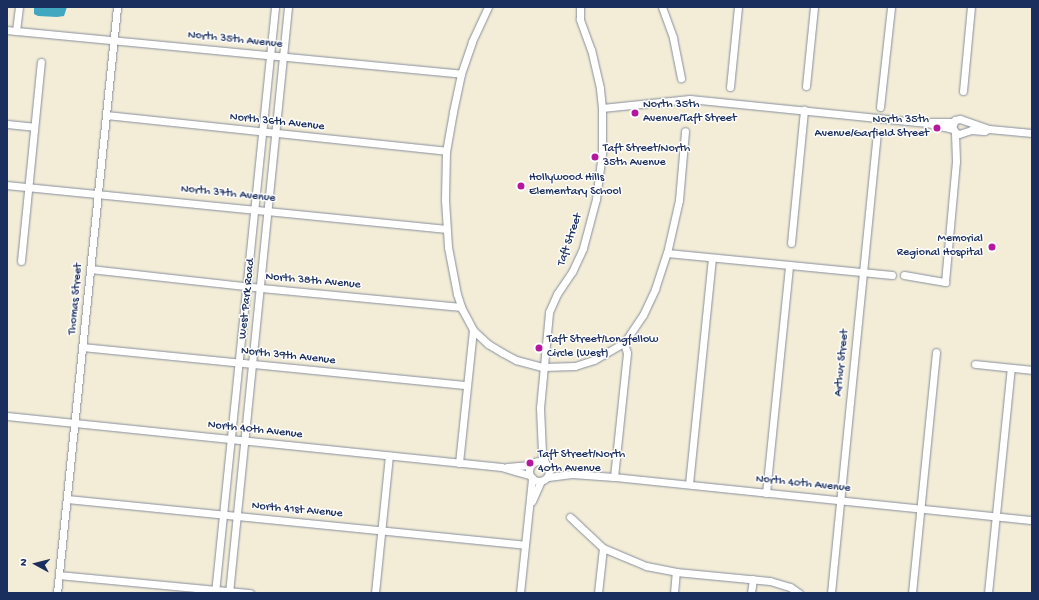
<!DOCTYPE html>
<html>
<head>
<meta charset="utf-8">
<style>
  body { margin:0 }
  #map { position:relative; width:1039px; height:600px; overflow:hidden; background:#f3edd8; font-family:"Gochi Hand",sans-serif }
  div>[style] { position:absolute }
  .water>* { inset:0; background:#41a7c1 }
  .roads { filter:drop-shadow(0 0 1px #878e9b) drop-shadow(0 0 1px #878e9b) }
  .minor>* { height:7px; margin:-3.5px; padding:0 3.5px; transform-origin:3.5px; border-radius:3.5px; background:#fff }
  .minor>.ring { margin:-3.5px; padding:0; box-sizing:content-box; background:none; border:7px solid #fff; border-radius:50% }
  .dots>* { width:11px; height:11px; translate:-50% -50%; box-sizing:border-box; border:2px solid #fff; border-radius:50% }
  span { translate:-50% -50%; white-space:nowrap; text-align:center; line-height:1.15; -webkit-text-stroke:3px #fff; paint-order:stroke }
  .street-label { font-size:12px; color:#1b2f5e }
  .poi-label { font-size:12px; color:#1b2f5e }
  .left { translate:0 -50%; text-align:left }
  .right { translate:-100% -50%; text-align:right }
  .frame { position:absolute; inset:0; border:8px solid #1b2f5e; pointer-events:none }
  .north { position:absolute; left:16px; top:544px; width:40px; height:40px; -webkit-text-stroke:3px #fff; paint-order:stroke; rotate:277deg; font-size:11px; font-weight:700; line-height:16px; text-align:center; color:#1b2f5e }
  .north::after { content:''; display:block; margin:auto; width:14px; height:18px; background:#1b2f5e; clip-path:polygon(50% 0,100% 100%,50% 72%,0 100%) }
</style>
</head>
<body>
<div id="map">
  <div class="water">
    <i style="clip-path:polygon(34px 7px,67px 7px,64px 16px,57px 17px,38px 16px,34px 14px)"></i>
  </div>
  <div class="roads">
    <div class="minor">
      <i style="left:488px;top:7px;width:38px;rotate:115deg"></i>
      <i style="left:472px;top:42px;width:34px;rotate:109deg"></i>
      <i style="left:461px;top:74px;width:39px;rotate:102deg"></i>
      <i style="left:453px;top:112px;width:40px;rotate:100deg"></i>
      <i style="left:446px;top:151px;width:49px;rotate:91.2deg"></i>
      <i style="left:445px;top:200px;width:47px;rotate:86.3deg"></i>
      <i style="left:448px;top:247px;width:48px;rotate:79.2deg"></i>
      <i style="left:457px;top:294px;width:16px;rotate:72deg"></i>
      <i style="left:462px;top:309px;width:24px;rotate:62deg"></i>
      <i style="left:473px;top:330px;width:21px;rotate:43deg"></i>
      <i style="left:488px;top:344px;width:17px;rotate:31deg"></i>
      <i style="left:503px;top:353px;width:15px;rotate:28deg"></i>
      <i style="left:516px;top:360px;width:28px;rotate:15deg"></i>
      <i style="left:543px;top:367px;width:32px;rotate:-2deg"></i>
      <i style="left:575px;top:366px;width:20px;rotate:-18deg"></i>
      <i style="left:594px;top:360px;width:34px;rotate:-30deg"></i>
      <i style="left:624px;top:343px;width:34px;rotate:-56deg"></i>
      <i style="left:643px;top:315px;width:29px;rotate:-65deg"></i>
      <i style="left:655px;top:289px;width:38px;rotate:-72deg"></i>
      <i style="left:667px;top:253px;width:54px;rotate:-77.2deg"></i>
      <i style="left:679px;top:200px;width:69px;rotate:-85deg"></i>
      <i style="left:662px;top:7px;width:33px;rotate:70deg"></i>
      <i style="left:673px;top:38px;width:41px;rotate:78.7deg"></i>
      <i style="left:7px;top:30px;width:456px;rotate:5.5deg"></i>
      <i style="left:16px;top:31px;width:24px;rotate:-83deg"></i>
      <i style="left:806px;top:86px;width:79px;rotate:-84.2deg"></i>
      <i style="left:730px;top:87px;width:80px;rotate:-84.3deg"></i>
      <i style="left:963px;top:91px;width:84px;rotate:-84.6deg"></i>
      <i style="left:880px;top:107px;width:101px;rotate:-83.7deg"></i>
      <i style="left:602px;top:108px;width:88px;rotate:-5.8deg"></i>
      <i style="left:690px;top:99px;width:238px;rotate:5.8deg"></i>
      <i style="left:927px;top:123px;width:27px;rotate:13deg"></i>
      <i style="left:106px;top:115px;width:342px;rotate:6deg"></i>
      <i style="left:931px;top:122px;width:22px"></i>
      <i style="left:7px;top:124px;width:27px;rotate:6deg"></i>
      <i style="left:989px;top:129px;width:31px;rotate:-161deg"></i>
      <i style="left:960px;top:119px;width:5px;rotate:169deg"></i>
      <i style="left:955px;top:120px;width:8px;rotate:113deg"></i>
      <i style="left:952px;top:127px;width:6px;rotate:59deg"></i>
      <i style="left:955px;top:132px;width:4px;rotate:27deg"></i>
      <i style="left:959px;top:134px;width:13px;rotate:-18deg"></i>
      <i style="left:971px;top:130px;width:13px;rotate:4deg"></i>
      <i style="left:984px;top:131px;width:5px;rotate:-22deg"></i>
      <i style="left:989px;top:129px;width:43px;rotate:5.3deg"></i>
      <i style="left:7px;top:185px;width:441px;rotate:5.7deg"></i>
      <i style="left:791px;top:243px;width:134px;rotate:-84.4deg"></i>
      <i style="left:667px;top:253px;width:226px;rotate:5.6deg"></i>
      <i style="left:21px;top:261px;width:200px;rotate:-84.3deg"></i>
      <i style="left:90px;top:269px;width:172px;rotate:6.3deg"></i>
      <i style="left:261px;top:288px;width:201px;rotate:5.4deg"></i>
      <i style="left:904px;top:275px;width:42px;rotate:9.7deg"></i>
      <i style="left:945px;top:282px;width:121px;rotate:-84.8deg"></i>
      <i style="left:956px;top:161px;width:29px;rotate:-92deg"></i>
      <i style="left:83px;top:347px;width:385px;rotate:5.7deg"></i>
      <i style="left:975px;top:364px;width:57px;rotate:6deg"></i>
      <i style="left:7px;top:416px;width:497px;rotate:5.9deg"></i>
      <i style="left:501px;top:467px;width:29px;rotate:16deg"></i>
      <i class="ring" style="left:529px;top:461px;width:13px;height:13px"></i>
      <i style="left:545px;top:462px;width:10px;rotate:-107deg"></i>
      <i style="left:542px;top:452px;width:44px;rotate:-92.6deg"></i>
      <i style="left:540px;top:408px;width:96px;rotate:-84.6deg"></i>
      <i style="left:549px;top:312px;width:20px;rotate:-66deg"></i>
      <i style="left:557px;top:294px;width:27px;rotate:-56deg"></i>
      <i style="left:572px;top:272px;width:26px;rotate:-65deg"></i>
      <i style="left:583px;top:248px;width:51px;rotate:-75.1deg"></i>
      <i style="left:596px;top:199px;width:46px;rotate:-82.6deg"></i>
      <i style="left:602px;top:153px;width:45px;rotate:-90deg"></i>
      <i style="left:602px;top:108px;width:20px;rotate:-96deg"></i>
      <i style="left:600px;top:88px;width:39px;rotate:-103deg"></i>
      <i style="left:591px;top:50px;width:33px;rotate:-110deg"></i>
      <i style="left:580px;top:19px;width:12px;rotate:-90deg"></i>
      <i style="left:459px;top:463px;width:134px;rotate:-84deg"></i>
      <i style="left:507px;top:467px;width:23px;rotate:-5deg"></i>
      <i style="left:548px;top:477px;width:24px;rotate:-7deg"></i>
      <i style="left:572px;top:474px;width:42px;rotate:4.1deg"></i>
      <i style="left:614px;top:477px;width:420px;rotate:5.9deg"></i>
      <i style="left:614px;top:477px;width:125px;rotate:-84deg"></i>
      <i style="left:627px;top:353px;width:10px;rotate:-107deg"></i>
      <i style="left:689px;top:484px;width:227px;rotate:-84.2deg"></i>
      <i style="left:766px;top:493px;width:229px;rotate:-84.2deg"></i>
      <i style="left:67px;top:499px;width:460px;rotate:5.7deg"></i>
      <i style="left:532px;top:501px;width:22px;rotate:-66deg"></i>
      <i style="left:570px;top:517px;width:45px;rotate:43.2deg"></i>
      <i style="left:603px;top:548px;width:47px;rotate:22.7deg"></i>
      <i style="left:646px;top:566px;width:31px;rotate:11deg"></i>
      <i style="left:676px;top:572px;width:94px;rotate:5.5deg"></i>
      <i style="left:770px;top:581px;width:21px;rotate:17deg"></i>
      <i style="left:790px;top:587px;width:11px;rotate:34deg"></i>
      <i style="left:59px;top:575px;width:192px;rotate:5.4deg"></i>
      <i style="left:57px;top:593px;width:589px;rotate:-84.15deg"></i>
      <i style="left:215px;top:593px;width:589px;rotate:-84.15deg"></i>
      <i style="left:229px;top:593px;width:589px;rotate:-84.25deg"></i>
      <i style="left:375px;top:593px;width:138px;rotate:-84.2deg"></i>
      <i style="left:520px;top:593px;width:116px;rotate:-84deg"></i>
      <i style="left:598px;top:593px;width:45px;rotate:-83.7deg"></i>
      <i style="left:674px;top:593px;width:21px;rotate:-85deg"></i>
      <i style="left:751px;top:593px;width:14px;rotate:-82deg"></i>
      <i style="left:831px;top:593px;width:459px;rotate:-84.3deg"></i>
      <i style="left:912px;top:593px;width:242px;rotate:-84.3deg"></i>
      <i style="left:988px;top:593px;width:226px;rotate:-84.2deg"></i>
    </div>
  </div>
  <div class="dots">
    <i style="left:635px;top:113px;background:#b5179e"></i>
    <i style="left:937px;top:128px;background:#b5179e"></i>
    <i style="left:595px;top:157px;background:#b5179e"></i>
    <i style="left:521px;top:186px;background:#b5179e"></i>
    <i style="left:992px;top:247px;background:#b5179e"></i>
    <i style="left:539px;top:348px;background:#b5179e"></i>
    <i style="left:530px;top:463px;background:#b5179e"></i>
  </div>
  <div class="street-label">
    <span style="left:235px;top:41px;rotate:6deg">North 35th Avenue</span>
    <span style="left:277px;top:123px;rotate:6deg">North 36th Avenue</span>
    <span style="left:228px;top:195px;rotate:6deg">North 37th Avenue</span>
    <span style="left:571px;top:240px;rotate:-71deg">Taft Street</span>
    <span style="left:313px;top:282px;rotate:5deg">North 38th Avenue</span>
    <span style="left:77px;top:299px;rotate:-85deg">Thomas Street</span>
    <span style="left:248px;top:299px;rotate:-84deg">West Park Road</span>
    <span style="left:288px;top:357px;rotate:6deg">North 39th Avenue</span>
    <span style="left:843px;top:363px;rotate:-84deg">Arthur Street</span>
    <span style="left:255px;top:431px;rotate:6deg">North 40th Avenue</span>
    <span style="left:803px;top:485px;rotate:6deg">North 40th Avenue</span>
    <span style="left:297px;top:511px;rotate:5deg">North 41st Avenue</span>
  </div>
  <div class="poi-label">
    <span class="left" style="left:643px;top:113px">North 35th<br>Avenue/Taft Street</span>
    <span class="right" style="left:929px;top:128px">North 35th<br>Avenue/Garfield Street</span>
    <span class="left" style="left:603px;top:157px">Taft Street/North<br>35th Avenue</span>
    <span class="left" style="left:529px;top:186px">Hollywood Hills<br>Elementary School</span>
    <span class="right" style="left:983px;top:247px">Memorial<br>Regional Hospital</span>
    <span class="left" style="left:547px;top:348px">Taft Street/Longfellow<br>Circle (West)</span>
    <span class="left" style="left:538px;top:463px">Taft Street/North<br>40th Avenue</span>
  </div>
  <div class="frame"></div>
  <div class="north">N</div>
</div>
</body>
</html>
